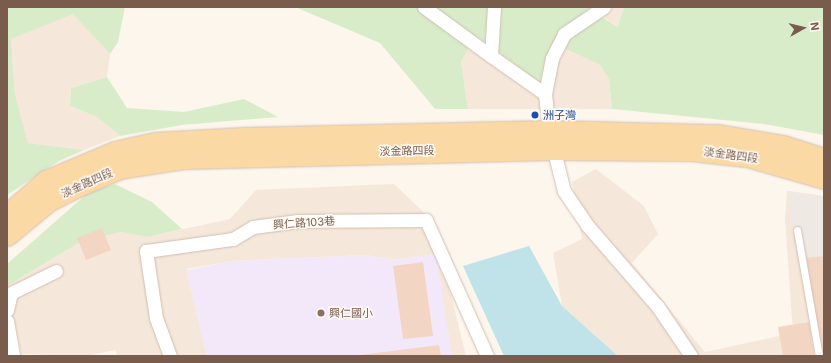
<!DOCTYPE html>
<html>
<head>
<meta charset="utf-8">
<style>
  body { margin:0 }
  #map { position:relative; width:831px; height:363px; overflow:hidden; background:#fdf6ec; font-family:Inter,"Noto Sans TC",sans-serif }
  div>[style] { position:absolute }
  .residential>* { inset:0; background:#f5e8da }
  .industrial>* { inset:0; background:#efe9e4 }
  .education>* { inset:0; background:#f3e8fa }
  .green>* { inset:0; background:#d8ecc9 }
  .water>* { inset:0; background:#bfe3e8 }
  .building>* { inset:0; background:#f3d5c3 }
  .roads { filter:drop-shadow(0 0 1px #d1beb0) drop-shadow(0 0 1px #d1beb0) }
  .lane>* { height:7px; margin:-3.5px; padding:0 3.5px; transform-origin:3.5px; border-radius:3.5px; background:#fff }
  .street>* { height:13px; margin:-6.5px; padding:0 6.5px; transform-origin:6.5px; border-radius:6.5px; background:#fff }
  .primary>* { height:21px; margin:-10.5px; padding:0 10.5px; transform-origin:10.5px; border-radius:10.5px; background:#fbd9a5 }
  .dots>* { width:11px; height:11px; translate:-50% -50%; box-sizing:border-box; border:2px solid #fffaf3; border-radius:50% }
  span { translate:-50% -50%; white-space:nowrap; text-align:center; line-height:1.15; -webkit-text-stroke:3px #fffaf3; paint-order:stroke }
  .transit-label { font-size:11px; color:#164399 }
  .left { translate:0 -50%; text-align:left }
  .street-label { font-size:11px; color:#7a5c4d }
  .education-label { font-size:11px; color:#785e54 }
  .frame { position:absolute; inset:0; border:8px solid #7a5c4d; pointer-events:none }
  .north { position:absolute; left:783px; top:8px; width:40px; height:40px; -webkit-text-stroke:3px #fffaf3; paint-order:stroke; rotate:82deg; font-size:11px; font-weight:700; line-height:16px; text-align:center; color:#7a5c4d }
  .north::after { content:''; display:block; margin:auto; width:14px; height:18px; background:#7a5c4d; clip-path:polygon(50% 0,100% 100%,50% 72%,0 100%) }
</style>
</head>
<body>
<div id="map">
  <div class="residential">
    <i style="clip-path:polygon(586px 7px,624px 7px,619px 27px)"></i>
    <i style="clip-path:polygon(73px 13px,110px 54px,107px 77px,71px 88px,70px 106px,97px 117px,120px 136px,84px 150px,28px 143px,15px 94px,11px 39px)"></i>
    <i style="clip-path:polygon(476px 34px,555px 44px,600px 65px,609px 79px,612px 109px,468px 109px,461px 62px)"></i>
    <i style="clip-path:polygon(596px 169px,644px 206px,658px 234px,632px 263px,705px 352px,793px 333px,785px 219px,787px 191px,824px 196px,824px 356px,618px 356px,562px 306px,553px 253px,582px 239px,572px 182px)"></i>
    <i style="clip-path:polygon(394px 184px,433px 221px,466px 356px,452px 356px,435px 254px,393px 260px,366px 255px,233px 261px,186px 269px,207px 356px,118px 356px,115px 350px,86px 356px,21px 354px,7px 286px,82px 241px,121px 232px,147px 237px,230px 219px,256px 190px)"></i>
  </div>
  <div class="industrial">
    <i style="clip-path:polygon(787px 191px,824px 196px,824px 356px,817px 356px)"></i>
  </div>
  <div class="education">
    <i style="clip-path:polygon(436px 254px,452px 356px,207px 356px,186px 270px,233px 261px,366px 255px,393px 260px)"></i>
  </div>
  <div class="green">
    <i style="clip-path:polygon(7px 7px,125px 7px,118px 42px,110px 54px,73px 14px,11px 39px,15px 94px,28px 143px,84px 150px,59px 161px,7px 195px)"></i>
    <i style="clip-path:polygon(295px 7px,586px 7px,618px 27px,624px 7px,824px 7px,824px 135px,764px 124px,612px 109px,609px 79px,600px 65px,555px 44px,540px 83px,476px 35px,461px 62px,468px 109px,435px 109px,380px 43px)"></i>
    <i style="clip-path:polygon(107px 77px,127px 108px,184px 112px,244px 99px,278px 117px,182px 125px,120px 136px,97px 117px,70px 106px,71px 88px)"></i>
    <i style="clip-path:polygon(115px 184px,152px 202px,182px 229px,147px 237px,121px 232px,82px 241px,7px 286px,7px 264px,89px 192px)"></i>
  </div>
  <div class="water">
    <i style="clip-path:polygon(529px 246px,562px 306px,618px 356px,504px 356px,463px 266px)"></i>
  </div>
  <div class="building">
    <i style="clip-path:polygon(102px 228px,111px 250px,86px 260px,77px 238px)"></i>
    <i style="clip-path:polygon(824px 256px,824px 356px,822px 356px,806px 258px)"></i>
    <i style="clip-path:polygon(423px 262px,433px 336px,403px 339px,393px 266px)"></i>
    <i style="clip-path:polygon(809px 322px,814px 356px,783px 356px,778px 327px)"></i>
    <i style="clip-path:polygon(439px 345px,441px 356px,360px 356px,360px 355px)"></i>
  </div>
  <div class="roads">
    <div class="lane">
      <i style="left:797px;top:230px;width:128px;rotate:80.1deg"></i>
    </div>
    <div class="street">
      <i style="left:424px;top:7px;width:83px;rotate:36.2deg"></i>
      <i style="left:494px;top:7px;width:49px;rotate:93.5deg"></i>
      <i style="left:491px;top:56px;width:66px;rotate:35.1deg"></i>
      <i style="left:545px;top:94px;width:37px;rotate:84deg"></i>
      <i style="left:549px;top:131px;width:62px;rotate:76deg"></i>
      <i style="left:564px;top:191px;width:41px;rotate:55.9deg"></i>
      <i style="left:587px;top:225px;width:108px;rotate:49.1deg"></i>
      <i style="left:658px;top:307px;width:59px;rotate:56deg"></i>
      <i style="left:545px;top:94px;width:37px;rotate:-79deg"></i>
      <i style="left:552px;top:58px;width:27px;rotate:-63deg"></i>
      <i style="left:564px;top:34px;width:48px;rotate:-34deg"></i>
      <i style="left:7px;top:310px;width:17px;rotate:-77deg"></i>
      <i style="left:11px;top:293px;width:50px;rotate:-26.1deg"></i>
      <i style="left:7px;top:321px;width:36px;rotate:80deg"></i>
      <i style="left:170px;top:356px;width:40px;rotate:-110.2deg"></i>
      <i style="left:156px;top:318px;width:68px;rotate:-98.5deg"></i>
      <i style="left:146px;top:251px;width:88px;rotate:-7.9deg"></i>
      <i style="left:233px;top:239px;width:23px;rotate:-31deg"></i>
      <i style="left:253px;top:227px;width:45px;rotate:-7.6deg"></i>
      <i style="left:298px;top:221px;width:128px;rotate:-0.4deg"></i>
      <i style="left:426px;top:220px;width:149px;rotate:65.8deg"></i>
    </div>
    <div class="primary">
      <i style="left:7px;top:215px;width:52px;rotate:-41.1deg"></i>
      <i style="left:46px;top:181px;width:75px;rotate:-22.8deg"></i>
      <i style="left:115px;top:152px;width:41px;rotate:-12.7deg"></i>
      <i style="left:155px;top:143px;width:89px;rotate:-3.2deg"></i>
      <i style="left:244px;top:138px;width:305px;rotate:-1.3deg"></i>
      <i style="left:549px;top:131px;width:169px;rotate:1.4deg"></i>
      <i style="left:718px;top:135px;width:66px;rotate:9.6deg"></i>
      <i style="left:783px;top:146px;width:43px;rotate:17.6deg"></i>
      <i style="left:7px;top:235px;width:53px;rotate:-39.7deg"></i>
      <i style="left:48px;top:201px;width:30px;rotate:-27deg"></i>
      <i style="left:75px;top:187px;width:49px;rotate:-22.9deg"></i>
      <i style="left:120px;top:168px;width:65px;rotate:-8.9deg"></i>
      <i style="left:184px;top:158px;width:369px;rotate:-1.4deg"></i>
      <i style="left:553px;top:149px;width:139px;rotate:0.4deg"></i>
      <i style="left:692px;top:150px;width:55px;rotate:6.2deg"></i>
      <i style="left:747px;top:156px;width:80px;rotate:15.9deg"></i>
    </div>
  </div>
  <div class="dots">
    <i style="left:535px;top:115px;background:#1a4fb4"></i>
    <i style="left:321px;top:313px;background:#8d6e63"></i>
  </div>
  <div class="transit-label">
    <span class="left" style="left:543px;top:115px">洲子灣</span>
  </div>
  <div class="street-label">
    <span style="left:407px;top:151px;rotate:-1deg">淡金路四段</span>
    <span style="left:731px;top:155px;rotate:8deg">淡金路四段</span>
    <span style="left:87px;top:183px;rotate:-24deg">淡金路四段</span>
    <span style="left:304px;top:223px;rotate:-4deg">興仁路103巷</span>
  </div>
  <div class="education-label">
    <span class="left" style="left:329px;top:313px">興仁國小</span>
  </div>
  <div class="frame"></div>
  <div class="north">N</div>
</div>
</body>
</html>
